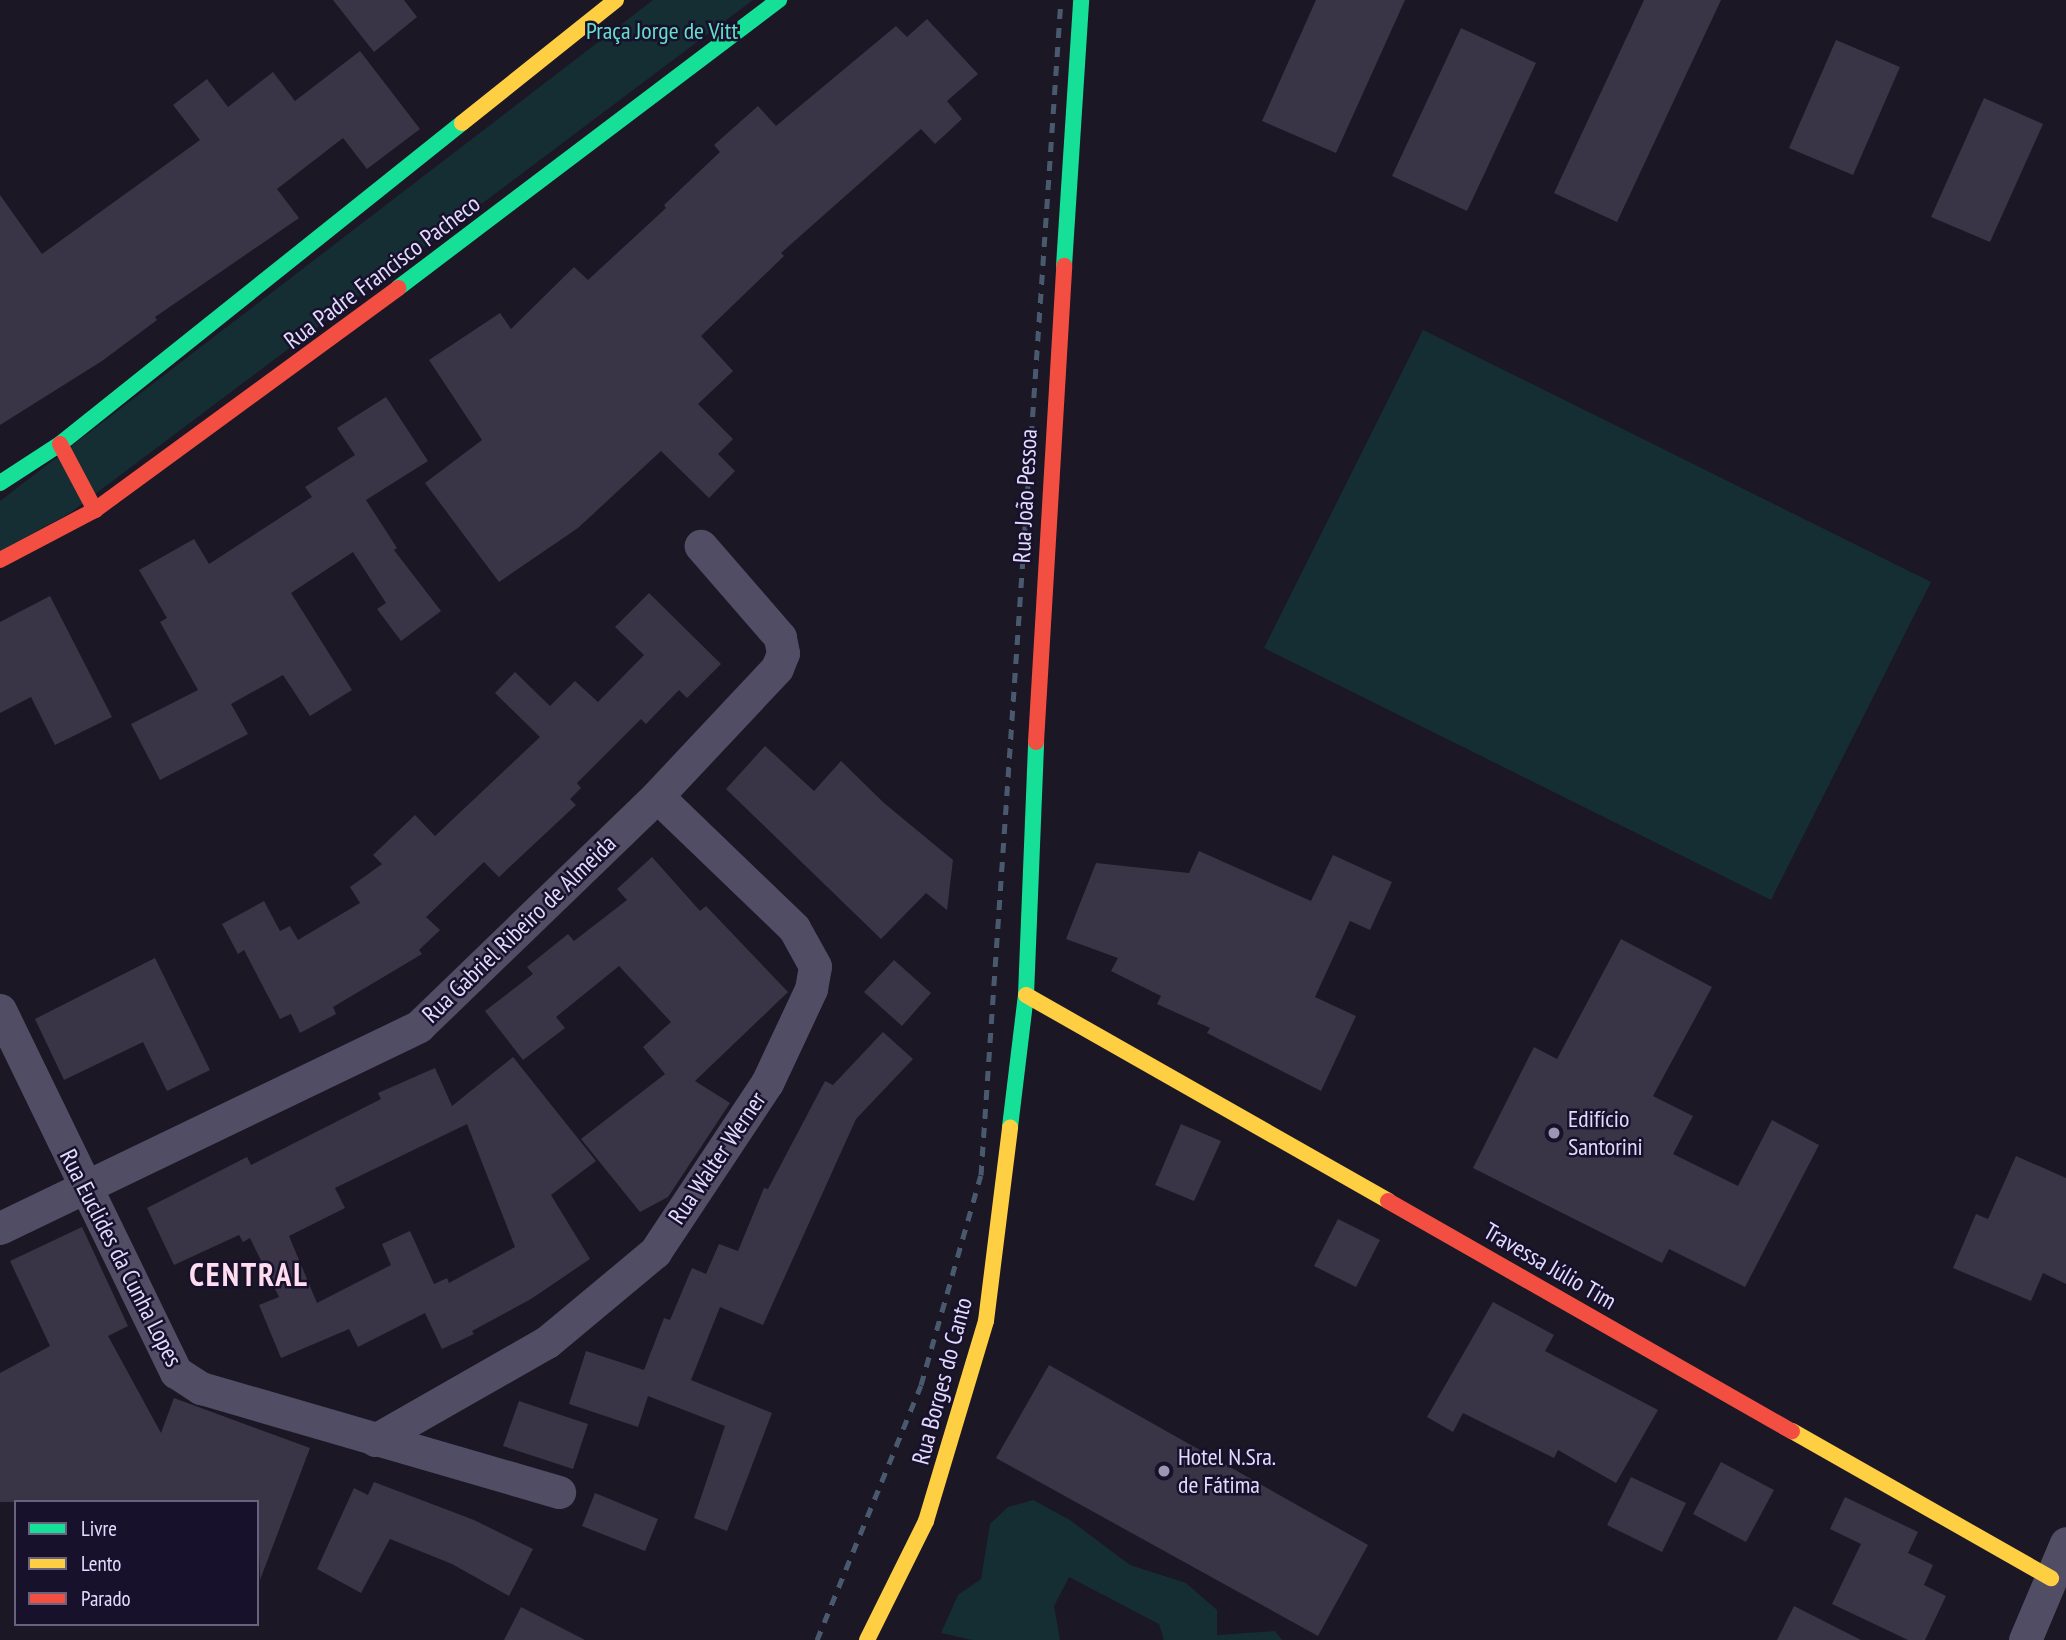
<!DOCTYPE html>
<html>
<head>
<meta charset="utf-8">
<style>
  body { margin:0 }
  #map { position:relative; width:2066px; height:1640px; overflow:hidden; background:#1b1725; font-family:"PT Sans Narrow",sans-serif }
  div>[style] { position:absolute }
  .green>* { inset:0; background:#152e33 }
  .building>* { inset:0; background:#3a3546 }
  .street>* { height:33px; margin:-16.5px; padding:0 16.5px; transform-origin:16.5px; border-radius:16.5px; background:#514d65 }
  .fast>* { height:16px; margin:-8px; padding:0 8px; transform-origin:8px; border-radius:8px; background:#16e098 }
  .slow>* { height:16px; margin:-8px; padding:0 8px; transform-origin:8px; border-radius:8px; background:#ffcf43 }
  .jam>* { height:16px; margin:-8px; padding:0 8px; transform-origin:8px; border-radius:8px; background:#f24e42 }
  .rail>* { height:5px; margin-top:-2.5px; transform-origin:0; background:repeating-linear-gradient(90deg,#495a6f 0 10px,transparent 0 19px) }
  .dots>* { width:19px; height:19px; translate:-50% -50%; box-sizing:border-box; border:4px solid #18112b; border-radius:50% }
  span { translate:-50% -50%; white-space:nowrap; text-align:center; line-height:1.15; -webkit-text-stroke:5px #18112b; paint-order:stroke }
  .park-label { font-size:24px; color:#66dfcd }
  .street-label { font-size:24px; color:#e3dbfe }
  .poi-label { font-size:24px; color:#e3dbfe }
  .left { translate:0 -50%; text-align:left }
  .district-label { font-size:32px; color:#ffddef; font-weight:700; letter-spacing:2px }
  .legend { position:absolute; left:14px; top:1500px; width:245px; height:126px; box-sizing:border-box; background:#18112b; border:2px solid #69627f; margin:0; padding:9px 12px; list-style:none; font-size:21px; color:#e3dbfe }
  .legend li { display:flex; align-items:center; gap:14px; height:35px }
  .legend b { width:35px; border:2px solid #69627f }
</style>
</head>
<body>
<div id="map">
  <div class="green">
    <i style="clip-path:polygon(653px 0,753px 0,70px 513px,0 551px,0 501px)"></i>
    <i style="clip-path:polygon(1423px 330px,1931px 582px,1771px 900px,1264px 648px)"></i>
    <i style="clip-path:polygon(1033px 1500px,1070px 1520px,1130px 1565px,1186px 1583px,1217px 1610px,1217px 1635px,1275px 1631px,1282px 1640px,1164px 1640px,1159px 1624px,1069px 1577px,1054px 1606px,1060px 1640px,972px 1640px,941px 1633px,958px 1595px,981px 1579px,990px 1524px,1008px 1507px)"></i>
  </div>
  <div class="building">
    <i style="clip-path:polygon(333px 0,404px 0,417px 17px,374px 52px)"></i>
    <i style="clip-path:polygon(1316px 0,1405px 0,1336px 153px,1262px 121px)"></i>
    <i style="clip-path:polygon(1644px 0,1721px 0,1617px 222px,1554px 193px)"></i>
    <i style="clip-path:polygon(927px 19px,978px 74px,947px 101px,962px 119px,935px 144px,921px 129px,781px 253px,784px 256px,701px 336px,733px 371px,698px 404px,733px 439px,718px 454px,735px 471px,709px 498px,661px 451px,578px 528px,499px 582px,425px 483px,482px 440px,429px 360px,500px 313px,511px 329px,574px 267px,588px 280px,666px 208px,664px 205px,720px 152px,714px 145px,758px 106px,776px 126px,896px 26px,907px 37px)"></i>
    <i style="clip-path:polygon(1461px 28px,1536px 63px,1467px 211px,1392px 176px)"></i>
    <i style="clip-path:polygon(1836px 40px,1900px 67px,1853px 175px,1789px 148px)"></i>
    <i style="clip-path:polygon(360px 51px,420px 129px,367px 169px,343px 138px,277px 189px,299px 218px,155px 317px,157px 320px,102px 361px,0 425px,0 195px,42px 254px,200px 140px,173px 105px,207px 79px,228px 107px,273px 72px,295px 101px)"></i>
    <i style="clip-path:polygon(1984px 98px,2043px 124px,1990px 242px,1931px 217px)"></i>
    <i style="clip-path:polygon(386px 397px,428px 461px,366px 500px,397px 548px,394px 550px,441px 611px,401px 641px,377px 609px,386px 603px,353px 552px,291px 593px,352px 690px,310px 716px,283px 675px,231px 704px,248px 734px,160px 780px,131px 724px,198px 690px,160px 622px,167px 618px,139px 570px,194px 539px,209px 564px,312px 497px,305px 487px,355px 455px,337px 428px)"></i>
    <i style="clip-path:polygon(649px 593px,721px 664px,687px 698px,679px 690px,646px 724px,641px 719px,577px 783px,581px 788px,570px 799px,576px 805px,499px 877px,484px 862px,426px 917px,440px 930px,419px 950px,422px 954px,333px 1007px,336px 1014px,300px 1033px,291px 1014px,280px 1019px,244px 950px,238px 954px,222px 924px,264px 901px,280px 931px,290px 926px,298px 940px,360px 903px,350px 887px,382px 864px,373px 855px,415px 815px,435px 836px,540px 737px,495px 693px,515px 672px,550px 706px,575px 681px,598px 702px,644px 655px,615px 627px)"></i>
    <i style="clip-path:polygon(50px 596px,112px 717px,55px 745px,31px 697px,0 713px,0 622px)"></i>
    <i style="clip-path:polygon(765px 746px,814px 791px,841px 761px,884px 803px,953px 860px,947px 910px,926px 893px,881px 939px,726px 789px)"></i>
    <i style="clip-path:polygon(1199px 851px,1311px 901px,1333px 855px,1392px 882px,1370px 930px,1350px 921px,1315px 997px,1356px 1016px,1321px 1091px,1207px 1033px,1210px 1028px,1157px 1004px,1161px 996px,1111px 971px,1118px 958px,1066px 939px,1096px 863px,1189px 873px)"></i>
    <i style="clip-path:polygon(652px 857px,700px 911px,706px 906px,788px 992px,695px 1081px,730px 1103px,668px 1197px,640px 1212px,581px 1139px,665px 1074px,643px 1047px,671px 1022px,619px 966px,556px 1017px,565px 1028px,523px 1060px,485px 1011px,533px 974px,527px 967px,568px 934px,574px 941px,627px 900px,617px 889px)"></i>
    <i style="clip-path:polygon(1621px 939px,1712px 987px,1653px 1096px,1693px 1116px,1673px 1154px,1738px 1186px,1772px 1120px,1819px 1145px,1745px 1287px,1669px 1249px,1662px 1263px,1473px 1168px,1534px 1047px,1557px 1059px)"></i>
    <i style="clip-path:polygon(155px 958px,210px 1070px,167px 1091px,143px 1042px,64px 1080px,35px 1019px)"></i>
    <i style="clip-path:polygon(894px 960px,931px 993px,902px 1026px,864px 992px)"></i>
    <i style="clip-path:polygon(883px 1032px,913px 1059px,856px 1119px,763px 1325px,720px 1307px,691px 1380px,772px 1413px,727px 1531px,694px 1518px,725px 1426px,648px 1396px,638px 1427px,569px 1404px,586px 1351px,644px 1370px,664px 1318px,670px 1320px,692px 1268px,706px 1274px,719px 1244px,738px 1251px,764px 1188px,768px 1189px,825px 1081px,833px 1085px)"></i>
    <i style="clip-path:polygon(evenodd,513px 1057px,596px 1161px,551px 1195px,590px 1259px,531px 1299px,472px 1331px,474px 1334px,442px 1349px,425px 1313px,358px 1347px,349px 1329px,281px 1358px,259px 1305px,279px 1297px,250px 1238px,243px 1242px,239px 1235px,174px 1265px,147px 1208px,247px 1157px,251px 1165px,381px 1099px,378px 1093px,435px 1068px,452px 1106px,513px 1057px,467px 1124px,515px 1247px,449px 1283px,447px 1278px,434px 1284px,410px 1231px,382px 1244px,391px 1265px,317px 1303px,289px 1236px,345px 1208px,335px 1188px,467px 1124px)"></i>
    <i style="clip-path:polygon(1181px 1124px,1221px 1141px,1194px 1201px,1155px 1185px)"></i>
    <i style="clip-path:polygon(2016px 1156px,2066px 1178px,2066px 1284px,2043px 1273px,2031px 1301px,1953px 1268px,1976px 1214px,1988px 1219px)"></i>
    <i style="clip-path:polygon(1338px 1219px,1380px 1240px,1356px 1287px,1314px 1266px)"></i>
    <i style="clip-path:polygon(82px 1227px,128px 1326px,108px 1336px,161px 1433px,174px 1398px,310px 1448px,260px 1580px,257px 1502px,0 1502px,0 1373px,50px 1346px,10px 1261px)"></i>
    <i style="clip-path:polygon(1493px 1302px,1554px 1335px,1545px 1351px,1658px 1410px,1616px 1483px,1558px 1450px,1554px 1458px,1463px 1413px,1453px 1432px,1427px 1417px)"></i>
    <i style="clip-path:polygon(1049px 1365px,1368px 1545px,1318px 1636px,996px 1458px)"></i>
    <i style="clip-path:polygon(519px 1401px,588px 1424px,573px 1469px,503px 1446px)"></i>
    <i style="clip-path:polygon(1721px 1462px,1774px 1490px,1746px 1542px,1693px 1514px)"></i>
    <i style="clip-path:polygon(1631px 1477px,1686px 1503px,1662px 1552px,1607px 1525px)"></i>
    <i style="clip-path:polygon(374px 1482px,474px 1520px,533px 1549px,509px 1596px,452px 1564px,390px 1539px,361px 1593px,317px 1569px,354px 1488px,368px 1495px)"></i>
    <i style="clip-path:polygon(595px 1493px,658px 1519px,645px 1551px,582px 1526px)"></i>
    <i style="clip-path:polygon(1845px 1497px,1918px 1532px,1908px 1553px,1933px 1565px,1924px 1585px,1946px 1596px,1925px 1640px,1908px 1640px,1832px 1604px,1861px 1544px,1830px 1529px)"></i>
    <i style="clip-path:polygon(1794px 1606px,1861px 1640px,1777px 1640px)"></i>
    <i style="clip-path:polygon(521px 1607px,585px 1640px,504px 1640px)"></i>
  </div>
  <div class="street">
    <i style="left:0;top:1010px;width:403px;rotate:64.1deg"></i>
    <i style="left:176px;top:1372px;width:30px;rotate:33deg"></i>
    <i style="left:201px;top:1388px;width:373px;rotate:16.2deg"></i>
    <i style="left:0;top:1228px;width:465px;rotate:-25.7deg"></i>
    <i style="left:419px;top:1026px;width:331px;rotate:-44deg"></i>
    <i style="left:657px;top:796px;width:175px;rotate:-46.8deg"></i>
    <i style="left:777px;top:668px;width:16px;rotate:-68deg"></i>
    <i style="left:783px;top:653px;width:16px;rotate:-101deg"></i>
    <i style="left:780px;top:637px;width:121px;rotate:-131deg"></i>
    <i style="left:375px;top:1440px;width:198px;rotate:-29.7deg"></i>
    <i style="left:547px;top:1342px;width:141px;rotate:-39.8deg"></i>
    <i style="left:655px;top:1252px;width:203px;rotate:-56.5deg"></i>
    <i style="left:767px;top:1083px;width:104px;rotate:-64.9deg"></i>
    <i style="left:811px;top:989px;width:23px;rotate:-80deg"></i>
    <i style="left:815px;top:966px;width:43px;rotate:-118.9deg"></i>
    <i style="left:794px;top:928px;width:190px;rotate:-136.1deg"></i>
    <i style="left:2025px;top:1640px;width:105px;rotate:-67.1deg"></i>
  </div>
  <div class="fast">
    <i style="left:1064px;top:266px;width:267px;rotate:-86.3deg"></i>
    <i style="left:398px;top:288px;width:478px;rotate:-37.1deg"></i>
    <i style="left:0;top:483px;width:72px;rotate:-33deg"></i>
    <i style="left:60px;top:444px;width:514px;rotate:-38.61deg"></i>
    <i style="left:1010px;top:1127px;width:133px;rotate:-83.1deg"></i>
    <i style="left:1026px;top:995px;width:253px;rotate:-87.7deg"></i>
  </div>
  <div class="slow">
    <i style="left:462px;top:123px;width:197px;rotate:-38.6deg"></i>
    <i style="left:1026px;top:995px;width:417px;rotate:29.6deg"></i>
    <i style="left:1792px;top:1431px;width:298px;rotate:29.6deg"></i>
    <i style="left:867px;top:1640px;width:133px;rotate:-63.6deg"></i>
    <i style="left:926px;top:1521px;width:209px;rotate:-73.3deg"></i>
    <i style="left:986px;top:1321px;width:195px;rotate:-82.9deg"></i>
  </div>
  <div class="jam">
    <i style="left:60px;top:444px;width:75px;rotate:62.1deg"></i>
    <i style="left:0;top:560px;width:107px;rotate:-27.8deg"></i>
    <i style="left:95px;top:510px;width:376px;rotate:-36.2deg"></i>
    <i style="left:1036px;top:742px;width:477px;rotate:-86.6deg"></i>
    <i style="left:1388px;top:1201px;width:465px;rotate:29.7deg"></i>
  </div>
  <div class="rail">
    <i style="left:817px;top:1640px;width:275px;rotate:-67.8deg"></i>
    <i style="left:921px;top:1385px;width:218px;rotate:-74.1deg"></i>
    <i style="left:981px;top:1175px;width:1178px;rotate:-86.11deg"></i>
  </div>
  <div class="dots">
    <i style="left:1554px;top:1133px;background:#9d96b2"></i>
    <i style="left:1164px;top:1471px;background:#9d96b2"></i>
  </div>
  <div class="park-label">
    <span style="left:662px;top:31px">Praça Jorge de Vitt</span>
  </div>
  <div class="street-label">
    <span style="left:382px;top:272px;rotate:-37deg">Rua Padre Francisco Pacheco</span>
    <span style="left:1025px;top:496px;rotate:-87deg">Rua João Pessoa</span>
    <span style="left:519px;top:929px;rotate:-44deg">Rua Gabriel Ribeiro de Almeida</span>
    <span style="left:717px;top:1158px;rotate:-56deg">Rua Walter Werner</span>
    <span style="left:121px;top:1258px;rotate:63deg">Rua Euclides da Cunha Lopes</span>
    <span style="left:1550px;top:1266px;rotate:30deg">Travessa Júlio Tim</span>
    <span style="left:942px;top:1381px;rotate:-75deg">Rua Borges do Canto</span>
  </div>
  <div class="poi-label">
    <span class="left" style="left:1568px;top:1133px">Edifício<br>Santorini</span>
    <span class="left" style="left:1178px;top:1471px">Hotel N.Sra.<br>de Fátima</span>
  </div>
  <div class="district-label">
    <span style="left:249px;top:1274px">CENTRAL</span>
  </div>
  <ul class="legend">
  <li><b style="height:9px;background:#16e098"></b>Livre</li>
  <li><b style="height:9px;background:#ffcf43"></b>Lento</li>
  <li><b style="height:9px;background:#f24e42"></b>Parado</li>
  </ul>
</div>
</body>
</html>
